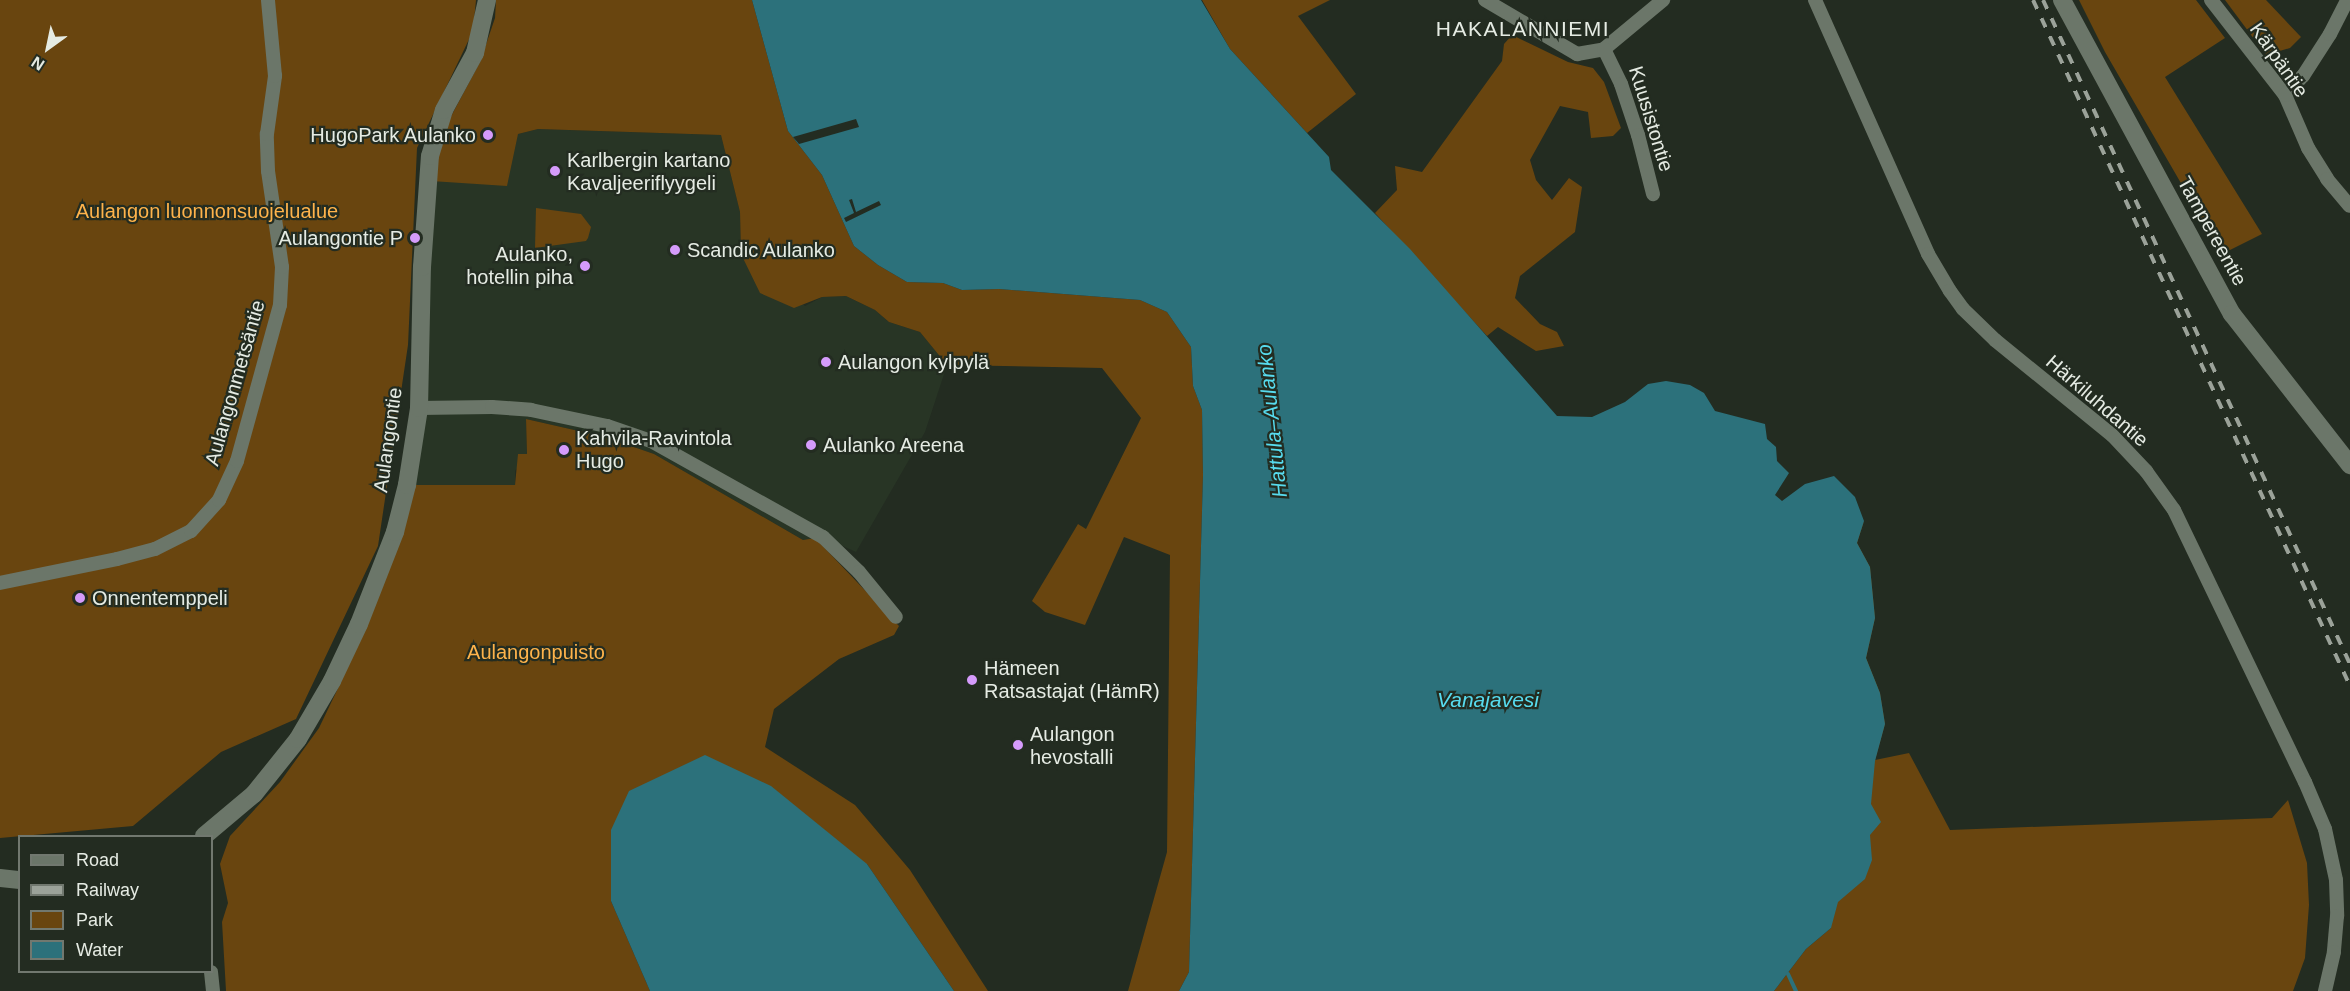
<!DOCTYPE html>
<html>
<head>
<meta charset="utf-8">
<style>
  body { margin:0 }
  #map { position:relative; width:2350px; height:991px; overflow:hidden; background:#232c21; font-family:Helvetica,sans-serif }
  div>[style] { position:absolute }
  .built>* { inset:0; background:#283525 }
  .green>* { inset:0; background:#69450f }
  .water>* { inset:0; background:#2c717b }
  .pier>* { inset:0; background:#232c21 }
  .stream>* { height:4px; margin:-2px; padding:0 2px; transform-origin:2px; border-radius:2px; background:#2c717b }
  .street>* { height:14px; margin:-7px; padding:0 7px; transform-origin:7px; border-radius:7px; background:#6b7669 }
  .secondary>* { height:18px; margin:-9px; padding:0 9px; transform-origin:9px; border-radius:9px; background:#6b7669 }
  .rail>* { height:4px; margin-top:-2px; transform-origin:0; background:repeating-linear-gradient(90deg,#9ba299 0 10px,transparent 0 20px) }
  .dots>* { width:16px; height:16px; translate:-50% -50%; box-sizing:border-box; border:3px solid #232c21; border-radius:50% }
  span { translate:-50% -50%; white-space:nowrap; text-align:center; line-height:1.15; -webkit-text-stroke:4.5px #232c21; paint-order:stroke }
  .street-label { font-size:20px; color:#e5ebe3 }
  .poi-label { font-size:20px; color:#e5ebe3 }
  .right { translate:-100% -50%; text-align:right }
  .left { translate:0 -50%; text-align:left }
  .park-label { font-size:20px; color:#feb34b }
  .neighbourhood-label { font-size:21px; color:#e5ebe3; letter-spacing:1.5px }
  .water-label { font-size:21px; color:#57dbee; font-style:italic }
  .legend { position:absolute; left:18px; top:835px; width:195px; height:138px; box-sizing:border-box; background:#232c21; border:2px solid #71786f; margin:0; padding:8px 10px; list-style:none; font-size:18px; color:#e5ebe3 }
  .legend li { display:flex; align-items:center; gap:12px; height:30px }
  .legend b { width:30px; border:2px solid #71786f }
  .north { position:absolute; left:18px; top:18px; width:60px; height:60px; -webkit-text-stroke:4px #232c21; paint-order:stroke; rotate:213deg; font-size:16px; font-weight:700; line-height:24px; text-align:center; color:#e5ebe3 }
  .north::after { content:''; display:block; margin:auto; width:21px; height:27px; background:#e5ebe3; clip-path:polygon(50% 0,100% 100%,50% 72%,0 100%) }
</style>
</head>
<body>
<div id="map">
  <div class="built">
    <i style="clip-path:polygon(538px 129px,721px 135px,740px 212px,741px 254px,805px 306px,822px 297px,846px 296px,875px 310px,889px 322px,920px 332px,947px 365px,925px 432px,856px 552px,823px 537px,803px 540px,654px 454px,605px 437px,526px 419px,527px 454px,515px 471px,515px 485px,408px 485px,431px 181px,518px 134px)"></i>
  </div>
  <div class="green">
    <i style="clip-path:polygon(0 0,476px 0,473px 31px,417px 148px,408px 345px,378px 546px,296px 719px,221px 752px,133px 826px,0 838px)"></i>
    <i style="clip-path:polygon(496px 0,752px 0,788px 131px,822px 175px,854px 246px,878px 265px,907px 282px,943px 283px,962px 290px,999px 289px,1140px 300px,1167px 312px,1191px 347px,1193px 386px,1202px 410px,1203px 475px,1189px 972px,1179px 991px,1128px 991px,1167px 852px,1170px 555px,1124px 537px,1085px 625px,1045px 612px,1032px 601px,1078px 524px,1086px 529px,1141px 418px,1102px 368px,947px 365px,920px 332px,889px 322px,875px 310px,846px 296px,822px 297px,794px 308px,760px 293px,741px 254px,740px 212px,721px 135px,538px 129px,518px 134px,507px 186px,431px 181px,448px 122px,480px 62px,495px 18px)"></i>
    <i style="clip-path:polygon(1202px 0,1330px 0,1298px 16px,1356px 94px,1307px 133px,1230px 49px)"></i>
    <i style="clip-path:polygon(2079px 0,2196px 0,2225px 38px,2165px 77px,2262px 234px,2222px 254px,2105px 52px)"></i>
    <i style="clip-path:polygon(2225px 0,2266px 0,2301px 37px,2290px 48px,2266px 55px)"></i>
    <i style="clip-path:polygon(1512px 35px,1568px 62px,1593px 68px,1604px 82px,1621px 128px,1613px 136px,1591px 138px,1588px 112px,1560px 106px,1530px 160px,1536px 180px,1552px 200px,1569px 178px,1582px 187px,1575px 232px,1520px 276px,1515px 298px,1540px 324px,1557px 332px,1564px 346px,1536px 351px,1498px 327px,1487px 336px,1375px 213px,1397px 190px,1395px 166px,1422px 172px,1502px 61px,1504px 44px)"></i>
    <i style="clip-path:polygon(536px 208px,581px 214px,591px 227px,588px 238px,586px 241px,535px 248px)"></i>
    <i style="clip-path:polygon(526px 419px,605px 437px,654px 454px,803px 540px,815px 538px,899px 626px,894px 635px,839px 659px,774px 709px,765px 747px,855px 805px,910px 870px,988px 991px,954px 991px,867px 864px,611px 901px,650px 991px,226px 991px,222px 922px,228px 903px,220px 864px,230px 836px,280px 782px,319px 728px,341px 682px,408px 485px,515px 485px,518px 454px,527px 454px)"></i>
    <i style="clip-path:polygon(1864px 521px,1857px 543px,1870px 567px,1875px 618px,1866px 658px,1880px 693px,1885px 724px,1875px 760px,1909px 753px,1950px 830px,2272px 818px,2288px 800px,2307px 863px,2309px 905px,2305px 958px,2293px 991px,1774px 991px,1806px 949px,1831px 928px,1815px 617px)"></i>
  </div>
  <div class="water">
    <i style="clip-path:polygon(752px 0,1201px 0,1230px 49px,1329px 157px,1331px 170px,1410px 249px,1557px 416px,1592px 417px,1625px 402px,1648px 384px,1666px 381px,1690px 385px,1704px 393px,1715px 411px,1765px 424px,1767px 439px,1776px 447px,1777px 461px,1789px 473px,1775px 495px,1782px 501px,1805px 484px,1834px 476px,1855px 497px,1864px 521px,1857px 543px,1870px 567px,1875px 618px,1866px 658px,1880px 693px,1885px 724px,1875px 761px,1871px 804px,1881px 822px,1870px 835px,1872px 860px,1865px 879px,1838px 902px,1831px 928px,1806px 949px,1774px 991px,1179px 991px,1189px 972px,1203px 475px,1202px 410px,1193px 386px,1191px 347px,1167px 312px,1140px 300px,999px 289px,962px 290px,943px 283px,907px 282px,878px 265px,854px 246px,822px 175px,788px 131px)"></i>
    <i style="clip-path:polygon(705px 755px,771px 786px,867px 864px,954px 991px,650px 991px,611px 901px,611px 830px,629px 791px)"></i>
  </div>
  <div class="pier">
    <i style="clip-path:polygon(856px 119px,859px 127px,799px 144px,793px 137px)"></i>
    <i style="clip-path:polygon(852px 199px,856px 212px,879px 201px,881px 205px,846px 222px,844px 218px,854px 213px,849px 200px)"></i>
  </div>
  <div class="stream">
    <i style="left:1788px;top:974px;width:19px;rotate:65deg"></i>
  </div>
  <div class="street">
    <i style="left:1485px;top:0;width:107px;rotate:30.4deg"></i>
    <i style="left:1577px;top:54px;width:27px;rotate:-10deg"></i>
    <i style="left:1604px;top:49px;width:77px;rotate:-39.7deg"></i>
    <i style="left:1815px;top:0;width:278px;rotate:66deg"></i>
    <i style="left:1928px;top:254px;width:43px;rotate:59.3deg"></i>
    <i style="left:1950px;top:291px;width:22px;rotate:54deg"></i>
    <i style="left:1963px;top:309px;width:45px;rotate:44.1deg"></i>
    <i style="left:1995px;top:340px;width:151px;rotate:39.1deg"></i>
    <i style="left:2112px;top:435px;width:50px;rotate:46.6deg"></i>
    <i style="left:2146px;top:471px;width:48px;rotate:54.3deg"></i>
    <i style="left:2174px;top:510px;width:302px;rotate:64.3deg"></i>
    <i style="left:2305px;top:782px;width:51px;rotate:66.9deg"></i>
    <i style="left:2325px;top:829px;width:52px;rotate:77.8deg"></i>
    <i style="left:2336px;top:880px;width:36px;rotate:88deg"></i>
    <i style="left:2337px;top:916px;width:36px;rotate:95deg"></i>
    <i style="left:2334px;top:952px;width:40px;rotate:103deg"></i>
    <i style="left:2211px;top:0;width:120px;rotate:52.1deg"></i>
    <i style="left:2285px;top:95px;width:58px;rotate:66.5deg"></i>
    <i style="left:2308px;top:148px;width:36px;rotate:58deg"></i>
    <i style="left:2327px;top:179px;width:35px;rotate:50deg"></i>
    <i style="left:1604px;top:49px;width:39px;rotate:64deg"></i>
    <i style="left:1621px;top:84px;width:54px;rotate:71.6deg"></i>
    <i style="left:1638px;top:135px;width:61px;rotate:75.7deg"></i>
    <i style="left:2285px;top:95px;width:26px;rotate:-47deg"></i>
    <i style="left:2303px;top:76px;width:50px;rotate:-57.3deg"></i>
    <i style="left:2330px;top:34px;width:38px;rotate:-63deg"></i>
    <i style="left:419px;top:408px;width:73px;rotate:-0.8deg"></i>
    <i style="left:492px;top:407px;width:39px;rotate:4deg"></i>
    <i style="left:531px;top:410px;width:78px;rotate:11.9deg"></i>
    <i style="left:607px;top:426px;width:46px;rotate:18.8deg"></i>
    <i style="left:651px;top:441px;width:197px;rotate:29.2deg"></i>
    <i style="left:823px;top:537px;width:50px;rotate:44.2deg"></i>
    <i style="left:859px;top:572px;width:58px;rotate:50.6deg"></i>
    <i style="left:0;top:583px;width:119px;rotate:-11.6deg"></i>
    <i style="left:117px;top:559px;width:39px;rotate:-15deg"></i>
    <i style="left:155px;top:549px;width:40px;rotate:-26.6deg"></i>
    <i style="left:191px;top:531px;width:42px;rotate:-47.9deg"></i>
    <i style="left:219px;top:500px;width:43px;rotate:-65.2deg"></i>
    <i style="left:237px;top:461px;width:162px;rotate:-74.6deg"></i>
    <i style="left:280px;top:305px;width:38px;rotate:-87deg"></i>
    <i style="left:282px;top:267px;width:97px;rotate:-98.3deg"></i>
    <i style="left:268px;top:171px;width:37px;rotate:-92deg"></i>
    <i style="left:267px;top:134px;width:59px;rotate:-82.1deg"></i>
    <i style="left:275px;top:76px;width:76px;rotate:-95.3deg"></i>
    <i style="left:211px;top:972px;width:19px;rotate:84deg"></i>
  </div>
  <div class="secondary">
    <i style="left:2062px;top:0;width:357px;rotate:61.6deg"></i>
    <i style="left:2232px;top:314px;width:192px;rotate:52deg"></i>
    <i style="left:204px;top:836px;width:65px;rotate:-40deg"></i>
    <i style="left:254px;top:794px;width:70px;rotate:-51.3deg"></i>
    <i style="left:298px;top:739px;width:67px;rotate:-59.6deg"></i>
    <i style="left:332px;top:681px;width:63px;rotate:-64.7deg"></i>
    <i style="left:359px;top:624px;width:99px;rotate:-68.6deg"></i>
    <i style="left:395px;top:532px;width:49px;rotate:-75.7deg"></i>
    <i style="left:407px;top:485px;width:78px;rotate:-81.1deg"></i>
    <i style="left:419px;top:408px;width:141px;rotate:-88.8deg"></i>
    <i style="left:422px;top:267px;width:111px;rotate:-85.9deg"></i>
    <i style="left:430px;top:156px;width:48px;rotate:-73.1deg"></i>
    <i style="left:444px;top:110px;width:65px;rotate:-61.5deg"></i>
    <i style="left:475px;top:53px;width:54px;rotate:-77.2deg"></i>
    <i style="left:0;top:878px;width:20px;rotate:6deg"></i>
  </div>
  <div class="rail">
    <i style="left:2033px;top:0;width:756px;rotate:65.2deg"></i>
    <i style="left:2043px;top:0;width:732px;rotate:65.19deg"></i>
  </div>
  <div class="dots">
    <i style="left:488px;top:135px;background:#d59bfb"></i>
    <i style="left:555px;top:171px;background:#d59bfb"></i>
    <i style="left:415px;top:238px;background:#d59bfb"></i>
    <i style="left:675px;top:250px;background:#d59bfb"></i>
    <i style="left:585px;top:266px;background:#d59bfb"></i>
    <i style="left:826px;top:362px;background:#d59bfb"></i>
    <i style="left:811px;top:445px;background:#d59bfb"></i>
    <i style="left:564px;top:450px;background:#d59bfb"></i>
    <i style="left:80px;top:598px;background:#d59bfb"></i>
    <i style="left:972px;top:680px;background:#d59bfb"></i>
    <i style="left:1018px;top:745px;background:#d59bfb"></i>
  </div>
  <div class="street-label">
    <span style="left:2279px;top:60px;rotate:55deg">Kärpäntie</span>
    <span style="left:1651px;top:119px;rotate:73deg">Kuusistontie</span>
    <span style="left:2212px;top:231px;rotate:61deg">Tampereentie</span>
    <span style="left:235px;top:383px;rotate:-74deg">Aulangonmetsäntie</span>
    <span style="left:2097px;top:401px;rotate:41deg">Härkiluhdantie</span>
    <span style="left:388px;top:440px;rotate:-82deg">Aulangontie</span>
  </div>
  <div class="poi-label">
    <span class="right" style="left:476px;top:135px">HugoPark Aulanko</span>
    <span class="left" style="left:567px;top:172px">Karlbergin kartano<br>Kavaljeeriflyygeli</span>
    <span class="right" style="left:403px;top:238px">Aulangontie P</span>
    <span class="left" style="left:687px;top:250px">Scandic Aulanko</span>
    <span class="right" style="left:573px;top:266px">Aulanko,<br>hotellin piha</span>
    <span class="left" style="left:838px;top:362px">Aulangon kylpylä</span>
    <span class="left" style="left:576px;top:450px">Kahvila-Ravintola<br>Hugo</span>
    <span class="left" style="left:823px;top:445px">Aulanko Areena</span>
    <span class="left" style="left:92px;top:598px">Onnentemppeli</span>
    <span class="left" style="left:984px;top:680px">Hämeen<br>Ratsastajat (HämR)</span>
    <span class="left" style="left:1030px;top:746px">Aulangon<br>hevostalli</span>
  </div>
  <div class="park-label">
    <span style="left:207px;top:211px">Aulangon luonnonsuojelualue</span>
    <span style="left:536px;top:652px">Aulangonpuisto</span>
  </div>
  <div class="neighbourhood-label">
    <span style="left:1523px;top:29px">HAKALANNIEMI</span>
  </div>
  <div class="water-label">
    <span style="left:1272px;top:421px;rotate:-96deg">Hattula–Aulanko</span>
    <span style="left:1488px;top:700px">Vanajavesi</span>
  </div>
  <ul class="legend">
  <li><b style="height:8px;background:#6b7669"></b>Road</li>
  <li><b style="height:8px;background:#9ba299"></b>Railway</li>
  <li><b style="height:16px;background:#69450f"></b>Park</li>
  <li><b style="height:16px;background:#2c717b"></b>Water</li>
  </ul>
  <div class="north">N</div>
</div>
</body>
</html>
